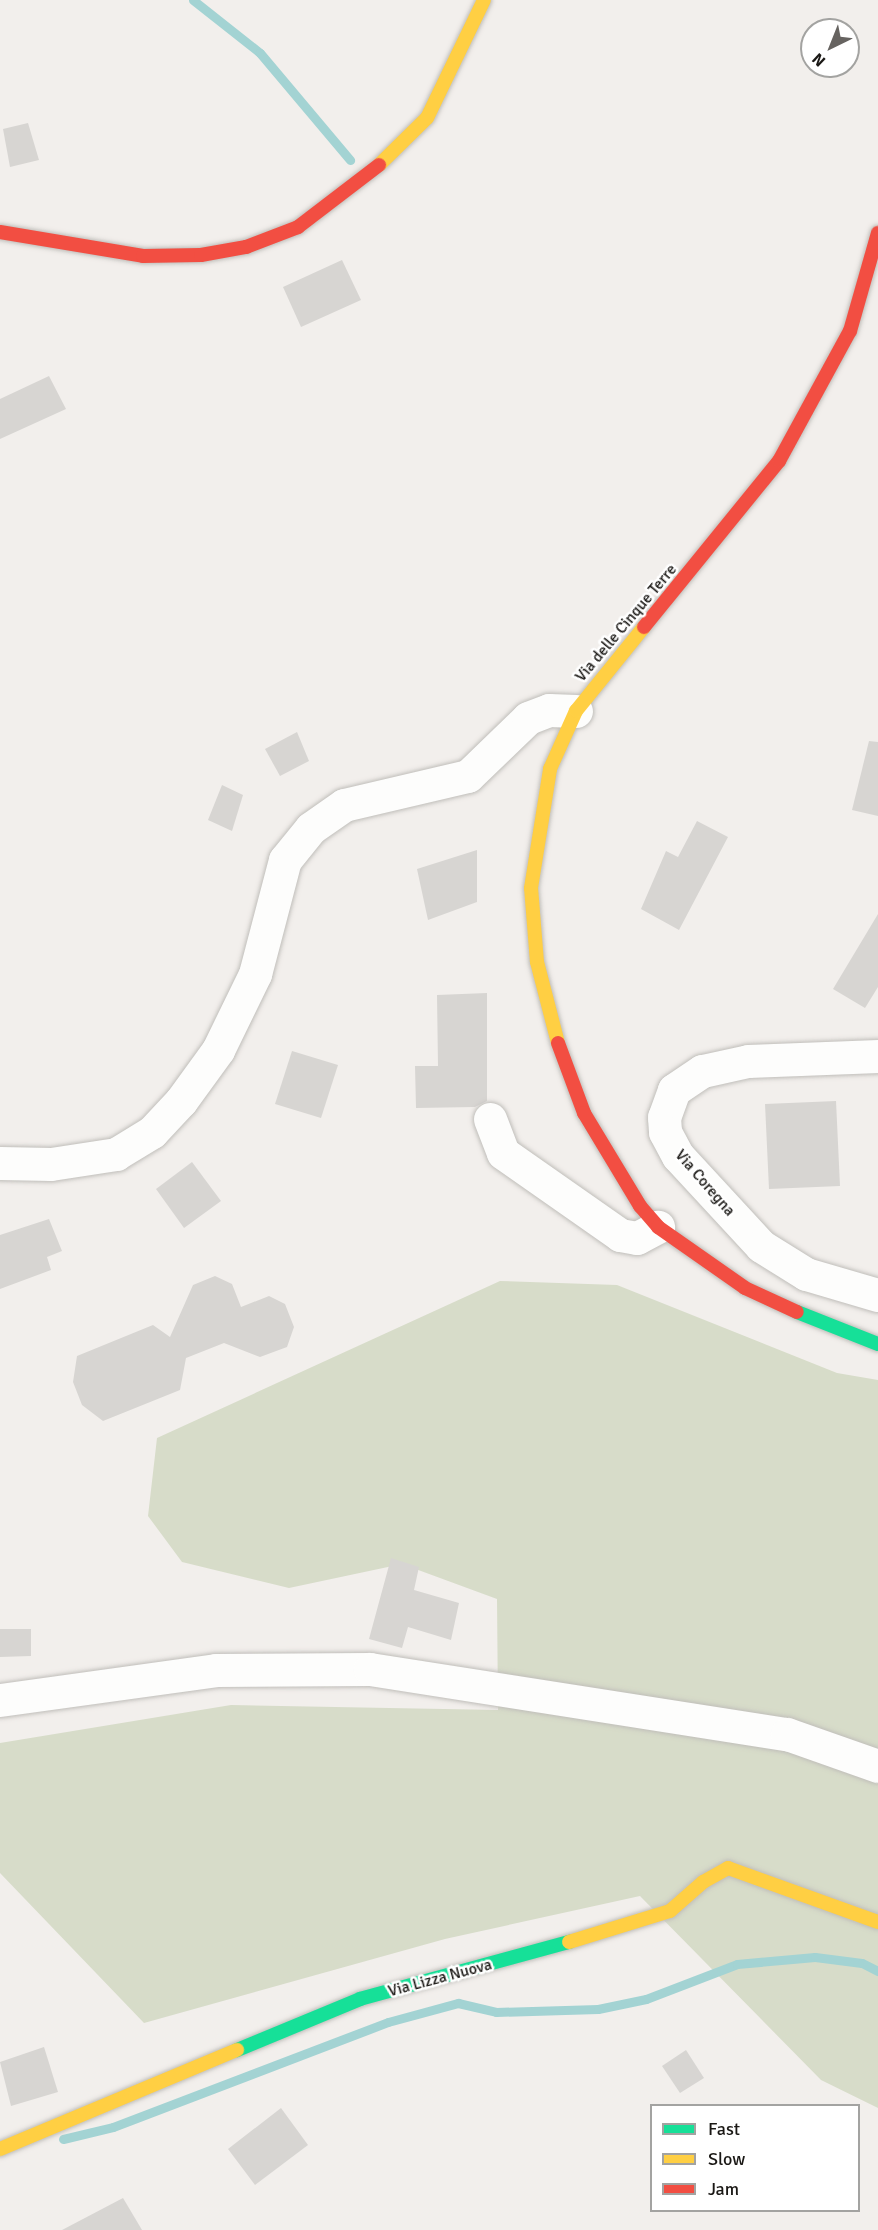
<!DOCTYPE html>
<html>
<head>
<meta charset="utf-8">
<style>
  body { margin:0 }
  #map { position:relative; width:878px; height:2230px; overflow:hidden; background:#f2efec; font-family:Signika,sans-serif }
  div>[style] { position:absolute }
  .green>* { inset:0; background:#d7dcc9 }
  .stream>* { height:9px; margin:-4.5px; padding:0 4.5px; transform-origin:4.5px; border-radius:4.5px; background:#a3d3d3 }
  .building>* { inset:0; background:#d7d5d2 }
  .roads { filter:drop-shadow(0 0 2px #c0beba) drop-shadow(0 0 2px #c0beba) }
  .street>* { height:33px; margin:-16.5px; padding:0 16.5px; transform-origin:16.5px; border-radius:16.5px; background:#fdfdfc }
  .fast>* { height:14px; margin:-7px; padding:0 7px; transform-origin:7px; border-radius:7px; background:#16e098 }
  .slow>* { height:14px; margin:-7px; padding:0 7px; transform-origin:7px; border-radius:7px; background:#ffcf43 }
  .jam>* { height:14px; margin:-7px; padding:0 7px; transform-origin:7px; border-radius:7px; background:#f24e42 }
  span { translate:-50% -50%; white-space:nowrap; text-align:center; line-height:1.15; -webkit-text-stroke:5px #fff; paint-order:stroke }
  .street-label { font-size:16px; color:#1a1815 }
  .legend { position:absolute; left:650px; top:2104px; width:210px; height:108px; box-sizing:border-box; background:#fff; border:2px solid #a3a3a1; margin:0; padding:8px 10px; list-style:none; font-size:18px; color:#1a1815 }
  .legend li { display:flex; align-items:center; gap:12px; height:30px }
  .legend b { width:30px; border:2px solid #a3a3a1 }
  .north { position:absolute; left:800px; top:18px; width:60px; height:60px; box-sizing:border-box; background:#fff; border:2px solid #a3a3a1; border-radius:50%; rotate:223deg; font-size:16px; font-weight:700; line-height:24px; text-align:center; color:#1a1815 }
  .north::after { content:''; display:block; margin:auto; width:21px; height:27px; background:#666360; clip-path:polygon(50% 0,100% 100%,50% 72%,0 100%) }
</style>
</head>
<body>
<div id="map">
  <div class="green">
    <i style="clip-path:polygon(500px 1281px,617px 1285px,837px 1373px,878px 1380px,878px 2108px,821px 2080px,640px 1896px,445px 1939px,144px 2023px,0 1873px,0 1743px,231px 1705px,498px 1710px,497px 1599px,402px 1564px,289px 1588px,182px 1562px,148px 1516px,157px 1438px)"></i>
  </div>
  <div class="stream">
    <i style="left:193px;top:0;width:85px;rotate:38.3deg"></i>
    <i style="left:260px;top:53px;width:140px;rotate:49.9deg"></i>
    <i style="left:63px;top:2139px;width:51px;rotate:-13.5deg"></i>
    <i style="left:113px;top:2127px;width:294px;rotate:-20.9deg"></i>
    <i style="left:388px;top:2022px;width:73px;rotate:-15.2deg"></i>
    <i style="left:458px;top:2003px;width:39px;rotate:13deg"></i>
    <i style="left:496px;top:2012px;width:102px;rotate:-1.7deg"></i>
    <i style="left:598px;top:2009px;width:49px;rotate:-11.8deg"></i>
    <i style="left:646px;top:1999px;width:97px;rotate:-21deg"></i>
    <i style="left:737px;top:1964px;width:78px;rotate:-5.1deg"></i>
    <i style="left:815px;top:1957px;width:47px;rotate:7.3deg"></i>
    <i style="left:862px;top:1963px;width:18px;rotate:27deg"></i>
  </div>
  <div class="building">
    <i style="clip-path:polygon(28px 123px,39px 160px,10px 167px,3px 129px)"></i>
    <i style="clip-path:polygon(342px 260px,361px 300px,301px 327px,283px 287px)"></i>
    <i style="clip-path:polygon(49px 376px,66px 409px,0 439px,0 399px)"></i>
    <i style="clip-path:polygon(297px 732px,309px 761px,280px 776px,265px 749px)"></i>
    <i style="clip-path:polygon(869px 741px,878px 742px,878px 816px,852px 810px)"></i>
    <i style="clip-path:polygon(222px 785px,243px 795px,232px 831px,208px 820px)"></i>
    <i style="clip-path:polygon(697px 821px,728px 837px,679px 930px,641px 909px,666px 851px,678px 857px)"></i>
    <i style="clip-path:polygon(477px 850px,477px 902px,428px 920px,417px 869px)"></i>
    <i style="clip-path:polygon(878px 914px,878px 987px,865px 1008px,833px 989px)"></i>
    <i style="clip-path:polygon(487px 993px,487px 1101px,475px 1107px,416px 1108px,415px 1066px,438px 1066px,437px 995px)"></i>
    <i style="clip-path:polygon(292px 1051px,338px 1065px,321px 1118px,275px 1104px)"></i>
    <i style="clip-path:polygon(836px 1101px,840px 1186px,769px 1189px,765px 1104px)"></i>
    <i style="clip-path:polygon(192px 1162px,221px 1201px,184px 1228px,156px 1189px)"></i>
    <i style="clip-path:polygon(49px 1219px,62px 1251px,47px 1257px,51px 1270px,0 1289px,0 1235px)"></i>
    <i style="clip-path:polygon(215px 1276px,232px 1284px,241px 1307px,269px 1296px,285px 1304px,294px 1327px,287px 1347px,260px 1357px,224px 1343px,186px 1358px,180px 1390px,103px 1421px,82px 1405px,73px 1382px,77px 1356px,153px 1325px,170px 1337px,193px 1285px)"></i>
    <i style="clip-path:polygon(391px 1558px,419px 1567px,414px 1590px,459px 1603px,451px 1640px,408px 1627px,402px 1648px,369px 1639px)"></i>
    <i style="clip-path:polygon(0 1629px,31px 1629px,31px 1656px,0 1657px)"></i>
    <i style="clip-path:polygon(44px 2047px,58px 2092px,11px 2106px,0 2062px)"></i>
    <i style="clip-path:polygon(686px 2050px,704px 2078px,680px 2093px,662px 2066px)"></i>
    <i style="clip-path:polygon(281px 2108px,308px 2145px,255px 2185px,228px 2149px)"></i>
    <i style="clip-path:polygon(123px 2198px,142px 2230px,62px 2230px)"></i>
  </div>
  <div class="roads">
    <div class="street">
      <i style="left:878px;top:1056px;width:130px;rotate:177.8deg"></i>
      <i style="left:748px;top:1061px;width:47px;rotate:167.7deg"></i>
      <i style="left:702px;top:1071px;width:34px;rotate:146deg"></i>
      <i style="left:674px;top:1090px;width:29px;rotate:110deg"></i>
      <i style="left:664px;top:1117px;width:15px;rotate:86deg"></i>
      <i style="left:665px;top:1132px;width:27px;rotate:62deg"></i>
      <i style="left:678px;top:1156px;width:122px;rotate:47.3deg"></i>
      <i style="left:761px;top:1246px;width:53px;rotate:31.9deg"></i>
      <i style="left:806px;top:1274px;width:75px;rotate:16.3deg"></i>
      <i style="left:490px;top:1119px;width:36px;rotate:69deg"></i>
      <i style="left:503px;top:1153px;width:143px;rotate:35deg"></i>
      <i style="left:620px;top:1235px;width:17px;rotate:10deg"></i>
      <i style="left:637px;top:1238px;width:24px;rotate:-28deg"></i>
      <i style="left:0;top:1163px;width:51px;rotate:1.1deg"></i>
      <i style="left:51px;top:1164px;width:66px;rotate:-8.7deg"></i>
      <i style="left:116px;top:1154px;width:42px;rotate:-31.4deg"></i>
      <i style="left:152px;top:1132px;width:42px;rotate:-46.9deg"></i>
      <i style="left:181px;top:1101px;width:63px;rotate:-54deg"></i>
      <i style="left:218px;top:1050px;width:85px;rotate:-64deg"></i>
      <i style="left:255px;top:974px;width:118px;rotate:-75.3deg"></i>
      <i style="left:285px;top:860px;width:41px;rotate:-50.9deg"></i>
      <i style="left:311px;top:828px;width:40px;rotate:-34.9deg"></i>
      <i style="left:344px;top:805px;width:127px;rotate:-13.2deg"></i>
      <i style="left:468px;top:776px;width:83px;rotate:-44deg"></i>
      <i style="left:528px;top:718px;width:22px;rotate:-21deg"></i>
      <i style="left:549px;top:710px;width:27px;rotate:2deg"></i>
      <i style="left:0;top:1700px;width:218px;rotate:-7.9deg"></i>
      <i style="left:216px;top:1670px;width:154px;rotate:-0.4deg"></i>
      <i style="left:370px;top:1669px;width:422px;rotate:8.9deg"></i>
      <i style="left:787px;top:1734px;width:96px;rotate:19.4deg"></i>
    </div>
    <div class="fast">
      <i style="left:797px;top:1312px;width:87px;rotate:21.6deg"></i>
      <i style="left:237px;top:2050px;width:133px;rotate:-22.5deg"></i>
      <i style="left:360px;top:1999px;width:217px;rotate:-15.3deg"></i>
    </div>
    <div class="slow">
      <i style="left:379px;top:165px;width:67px;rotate:-44.4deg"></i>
      <i style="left:427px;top:118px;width:131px;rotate:-64.2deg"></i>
      <i style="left:558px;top:1043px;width:84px;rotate:-104.5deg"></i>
      <i style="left:537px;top:962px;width:74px;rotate:-94.6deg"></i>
      <i style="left:531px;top:888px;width:121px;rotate:-80.9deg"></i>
      <i style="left:550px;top:769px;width:64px;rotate:-65.9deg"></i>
      <i style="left:576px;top:711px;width:108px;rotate:-51deg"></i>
      <i style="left:569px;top:1942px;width:106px;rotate:-17.1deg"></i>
      <i style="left:670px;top:1911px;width:44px;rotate:-41.3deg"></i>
      <i style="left:703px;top:1882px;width:29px;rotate:-29deg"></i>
      <i style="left:728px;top:1868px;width:159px;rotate:19.8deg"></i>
      <i style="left:0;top:2149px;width:257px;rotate:-22.7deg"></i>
    </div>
    <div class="jam">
      <i style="left:0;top:232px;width:145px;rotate:9.5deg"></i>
      <i style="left:143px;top:256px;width:58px;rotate:-1deg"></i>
      <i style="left:201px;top:255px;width:46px;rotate:-10.1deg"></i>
      <i style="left:246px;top:247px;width:56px;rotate:-21deg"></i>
      <i style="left:298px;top:227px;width:102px;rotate:-37.4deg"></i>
      <i style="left:644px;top:627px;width:214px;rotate:-50.9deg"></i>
      <i style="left:779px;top:461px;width:148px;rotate:-61.4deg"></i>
      <i style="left:850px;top:331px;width:102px;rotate:-74.1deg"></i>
      <i style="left:558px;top:1043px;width:75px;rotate:69.6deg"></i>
      <i style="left:584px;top:1113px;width:109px;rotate:58.9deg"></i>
      <i style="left:640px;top:1206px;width:28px;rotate:49deg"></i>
      <i style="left:658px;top:1227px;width:106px;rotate:35deg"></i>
      <i style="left:745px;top:1288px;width:57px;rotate:24.8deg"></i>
    </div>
  </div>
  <div class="street-label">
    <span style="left:626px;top:623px;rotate:-50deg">Via delle Cinque Terre</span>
    <span style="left:705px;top:1183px;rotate:49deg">Via Coregna</span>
    <span style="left:440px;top:1978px;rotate:-15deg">Via Lizza Nuova</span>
  </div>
  <ul class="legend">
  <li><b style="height:8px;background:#16e098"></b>Fast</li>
  <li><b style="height:8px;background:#ffcf43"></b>Slow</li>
  <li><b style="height:8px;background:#f24e42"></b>Jam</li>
  </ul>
  <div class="north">N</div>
</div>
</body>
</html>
